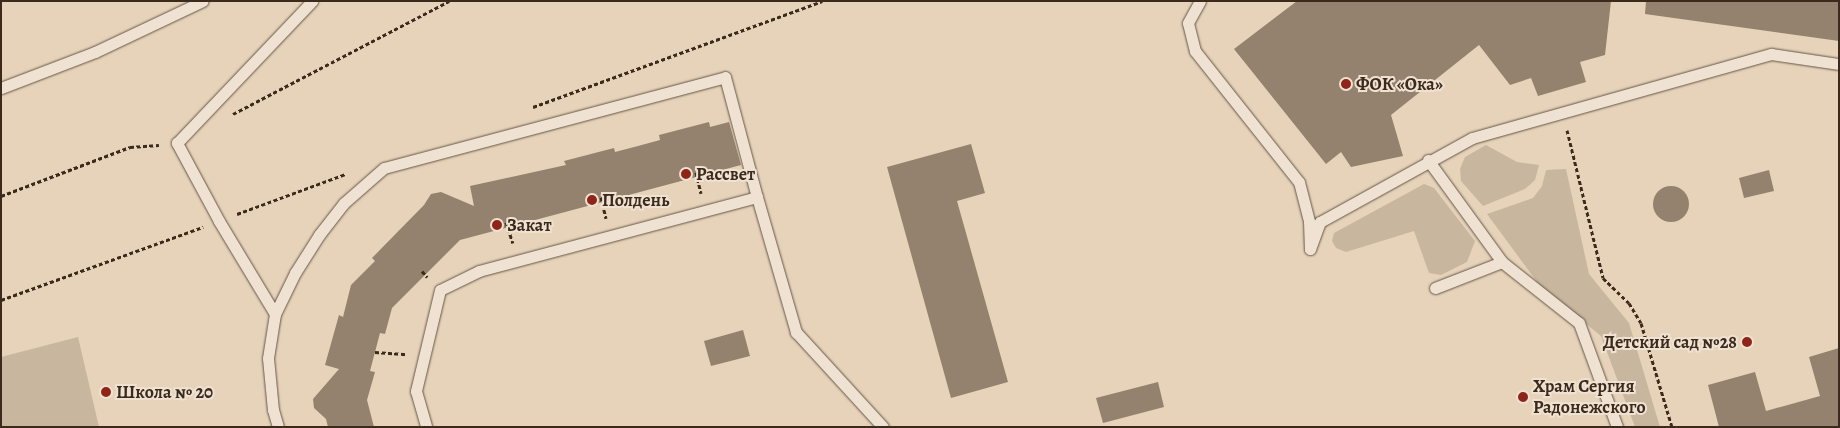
<!DOCTYPE html>
<html>
<head>
<meta charset="utf-8">
<style>
  body { margin:0 }
  #map { position:relative; width:1840px; height:428px; overflow:hidden; background:#e6d3ba; font-family:Alegreya,serif }
  div>[style] { position:absolute }
  .green>* { inset:0; background:#c9b69f }
  .building>* { inset:0; background:#94826e }
  .round { border-radius:50% }
  .path>* { height:3px; margin-top:-1.5px; transform-origin:0; background:repeating-linear-gradient(90deg,#3c2b1c 0 4px,transparent 0 6.5px) }
  .roads { filter:drop-shadow(0 0 1px #654) drop-shadow(0 0 1px #654) }
  .service>* { height:11px; margin:-5.5px; padding:0 5.5px; transform-origin:5.5px; border-radius:5.5px; background:#efe2d2 }
  .dots>* { width:14px; height:14px; translate:-50% -50%; box-sizing:border-box; border:2px solid #efe2d2; border-radius:50% }
  span { translate:-50% -50%; white-space:nowrap; text-align:center; line-height:1.15; -webkit-text-stroke:4px #efe2d2; paint-order:stroke }
  .poi-label { font-size:18px; color:#3c2b1c; font-weight:700 }
  .left { translate:0 -50%; text-align:left }
  .right { translate:-100% -50%; text-align:right }
  .frame { position:absolute; inset:0; border:2px solid #3c2b1c; pointer-events:none }
</style>
</head>
<body>
<div id="map">
  <div class="green">
    <i style="clip-path:polygon(1486px 145px,1517px 162px,1539px 165px,1535px 180px,1525px 189px,1483px 206px,1461px 181px,1460px 169px,1465px 157px)"></i>
    <i style="clip-path:polygon(1566px 169px,1589px 274px,1629px 323px,1660px 427px,1635px 427px,1601px 336px,1540px 286px,1487px 214px,1533px 198px,1542px 186px,1546px 170px)"></i>
    <i style="clip-path:polygon(1424px 184px,1434px 188px,1475px 241px,1467px 262px,1441px 275px,1429px 273px,1414px 231px,1346px 252px,1336px 248px,1332px 241px,1334px 233px)"></i>
    <i style="clip-path:polygon(78px 337px,99px 427px,1px 427px,1px 357px)"></i>
  </div>
  <div class="building">
    <i style="clip-path:polygon(1297px 1px,1611px 1px,1605px 55px,1580px 62px,1586px 82px,1538px 96px,1531px 78px,1510px 85px,1479px 45px,1391px 115px,1403px 156px,1351px 167px,1341px 152px,1326px 164px,1234px 49px)"></i>
    <i style="clip-path:polygon(1646px 1px,1839px 1px,1839px 41px,1645px 14px)"></i>
    <i style="clip-path:polygon(709px 122px,710px 127px,729px 122px,741px 165px,460px 240px,392px 308px,385px 334px,380px 333px,370px 371px,375px 372px,367px 400px,374px 427px,328px 427px,326px 419px,314px 408px,313px 399px,339px 369px,325px 365px,339px 315px,343px 317px,351px 285px,375px 261px,372px 258px,424px 205px,431px 194px,441px 192px,474px 206px,470px 186px,566px 165px,564px 161px,614px 148px,615px 152px,638px 146px,660px 140px,659px 135px)"></i>
    <i style="clip-path:polygon(971px 144px,985px 193px,957px 201px,1008px 382px,951px 398px,887px 167px)"></i>
    <i style="clip-path:polygon(1769px 170px,1774px 191px,1744px 198px,1739px 178px)"></i>
    <i class="round" style="left:1653px;top:186px;width:36px;height:36px"></i>
    <i style="clip-path:polygon(743px 330px,750px 356px,711px 366px,704px 341px)"></i>
    <i style="clip-path:polygon(1839px 348px,1839px 427px,1719px 427px,1708px 385px,1755px 372px,1766px 411px,1820px 396px,1809px 357px)"></i>
    <i style="clip-path:polygon(1158px 382px,1164px 407px,1103px 423px,1096px 398px)"></i>
  </div>
  <div class="path">
    <i style="left:533px;top:107px;width:308px;rotate:-20.1deg"></i>
    <i style="left:233px;top:114px;width:244px;rotate:-27.6deg"></i>
    <i style="left:1567px;top:130px;width:152px;rotate:76.3deg"></i>
    <i style="left:1603px;top:278px;width:36px;rotate:44deg"></i>
    <i style="left:1629px;top:303px;width:23px;rotate:59deg"></i>
    <i style="left:1641px;top:323px;width:109px;rotate:73.4deg"></i>
    <i style="left:696px;top:172px;width:22px;rotate:77deg"></i>
    <i style="left:1px;top:196px;width:138px;rotate:-20.8deg"></i>
    <i style="left:130px;top:147px;width:29px;rotate:-4deg"></i>
    <i style="left:601px;top:197px;width:22px;rotate:77deg"></i>
    <i style="left:237px;top:214px;width:116px;rotate:-20.2deg"></i>
    <i style="left:506px;top:222px;width:22px;rotate:72deg"></i>
    <i style="left:422px;top:271px;width:8px;rotate:50deg"></i>
    <i style="left:1px;top:300px;width:215px;rotate:-19.9deg"></i>
    <i style="left:375px;top:352px;width:32px;rotate:4deg"></i>
  </div>
  <div class="roads">
    <div class="service">
      <i style="left:1200px;top:1px;width:25px;rotate:119deg"></i>
      <i style="left:1188px;top:23px;width:29px;rotate:76deg"></i>
      <i style="left:1195px;top:51px;width:167px;rotate:51.6deg"></i>
      <i style="left:1299px;top:182px;width:40px;rotate:75.6deg"></i>
      <i style="left:1309px;top:221px;width:28px;rotate:88deg"></i>
      <i style="left:1310px;top:249px;width:29px;rotate:-70deg"></i>
      <i style="left:1320px;top:222px;width:174px;rotate:-28.9deg"></i>
      <i style="left:1472px;top:138px;width:311px;rotate:-15.7deg"></i>
      <i style="left:1771px;top:54px;width:69px;rotate:8.4deg"></i>
      <i style="left:1px;top:88px;width:101px;rotate:-21deg"></i>
      <i style="left:95px;top:52px;width:119px;rotate:-25.3deg"></i>
      <i style="left:1428px;top:160px;width:126px;rotate:54deg"></i>
      <i style="left:757px;top:197px;width:141px;rotate:73.9deg"></i>
      <i style="left:796px;top:332px;width:129px;rotate:47.5deg"></i>
      <i style="left:1435px;top:288px;width:72px;rotate:-21.2deg"></i>
      <i style="left:1502px;top:262px;width:98px;rotate:38.4deg"></i>
      <i style="left:1579px;top:323px;width:111px;rotate:69.9deg"></i>
      <i style="left:275px;top:314px;width:109px;rotate:-121.1deg"></i>
      <i style="left:219px;top:221px;width:89px;rotate:-118.3deg"></i>
      <i style="left:177px;top:143px;width:196px;rotate:-46.4deg"></i>
      <i style="left:278px;top:427px;width:18px;rotate:-106deg"></i>
      <i style="left:273px;top:410px;width:52px;rotate:-95.5deg"></i>
      <i style="left:268px;top:358px;width:45px;rotate:-81deg"></i>
      <i style="left:275px;top:314px;width:46px;rotate:-64deg"></i>
      <i style="left:295px;top:273px;width:45px;rotate:-57.7deg"></i>
      <i style="left:319px;top:235px;width:41px;rotate:-52deg"></i>
      <i style="left:344px;top:203px;width:53px;rotate:-41.2deg"></i>
      <i style="left:384px;top:168px;width:353px;rotate:-14.9deg"></i>
      <i style="left:725px;top:77px;width:124px;rotate:75.1deg"></i>
      <i style="left:757px;top:197px;width:288px;rotate:165.1deg"></i>
      <i style="left:479px;top:271px;width:43px;rotate:154deg"></i>
      <i style="left:440px;top:290px;width:104px;rotate:103.4deg"></i>
      <i style="left:416px;top:391px;width:37px;rotate:74deg"></i>
    </div>
  </div>
  <div class="dots">
    <i style="left:1346px;top:84px;background:#8f2418"></i>
    <i style="left:686px;top:174px;background:#8f2418"></i>
    <i style="left:592px;top:200px;background:#8f2418"></i>
    <i style="left:497px;top:225px;background:#8f2418"></i>
    <i style="left:1747px;top:342px;background:#8f2418"></i>
    <i style="left:106px;top:392px;background:#8f2418"></i>
    <i style="left:1523px;top:397px;background:#8f2418"></i>
  </div>
  <div class="poi-label">
    <span class="left" style="left:1356px;top:84px">ФОК «Ока»</span>
    <span class="left" style="left:696px;top:174px">Рассвет</span>
    <span class="left" style="left:602px;top:200px">Полдень</span>
    <span class="left" style="left:507px;top:225px">Закат</span>
    <span class="right" style="left:1737px;top:342px">Детский сад №28</span>
    <span class="left" style="left:1533px;top:397px">Храм Сергия<br>Радонежского</span>
    <span class="left" style="left:116px;top:392px">Школа № 20</span>
  </div>
  <div class="frame"></div>
</div>
</body>
</html>
